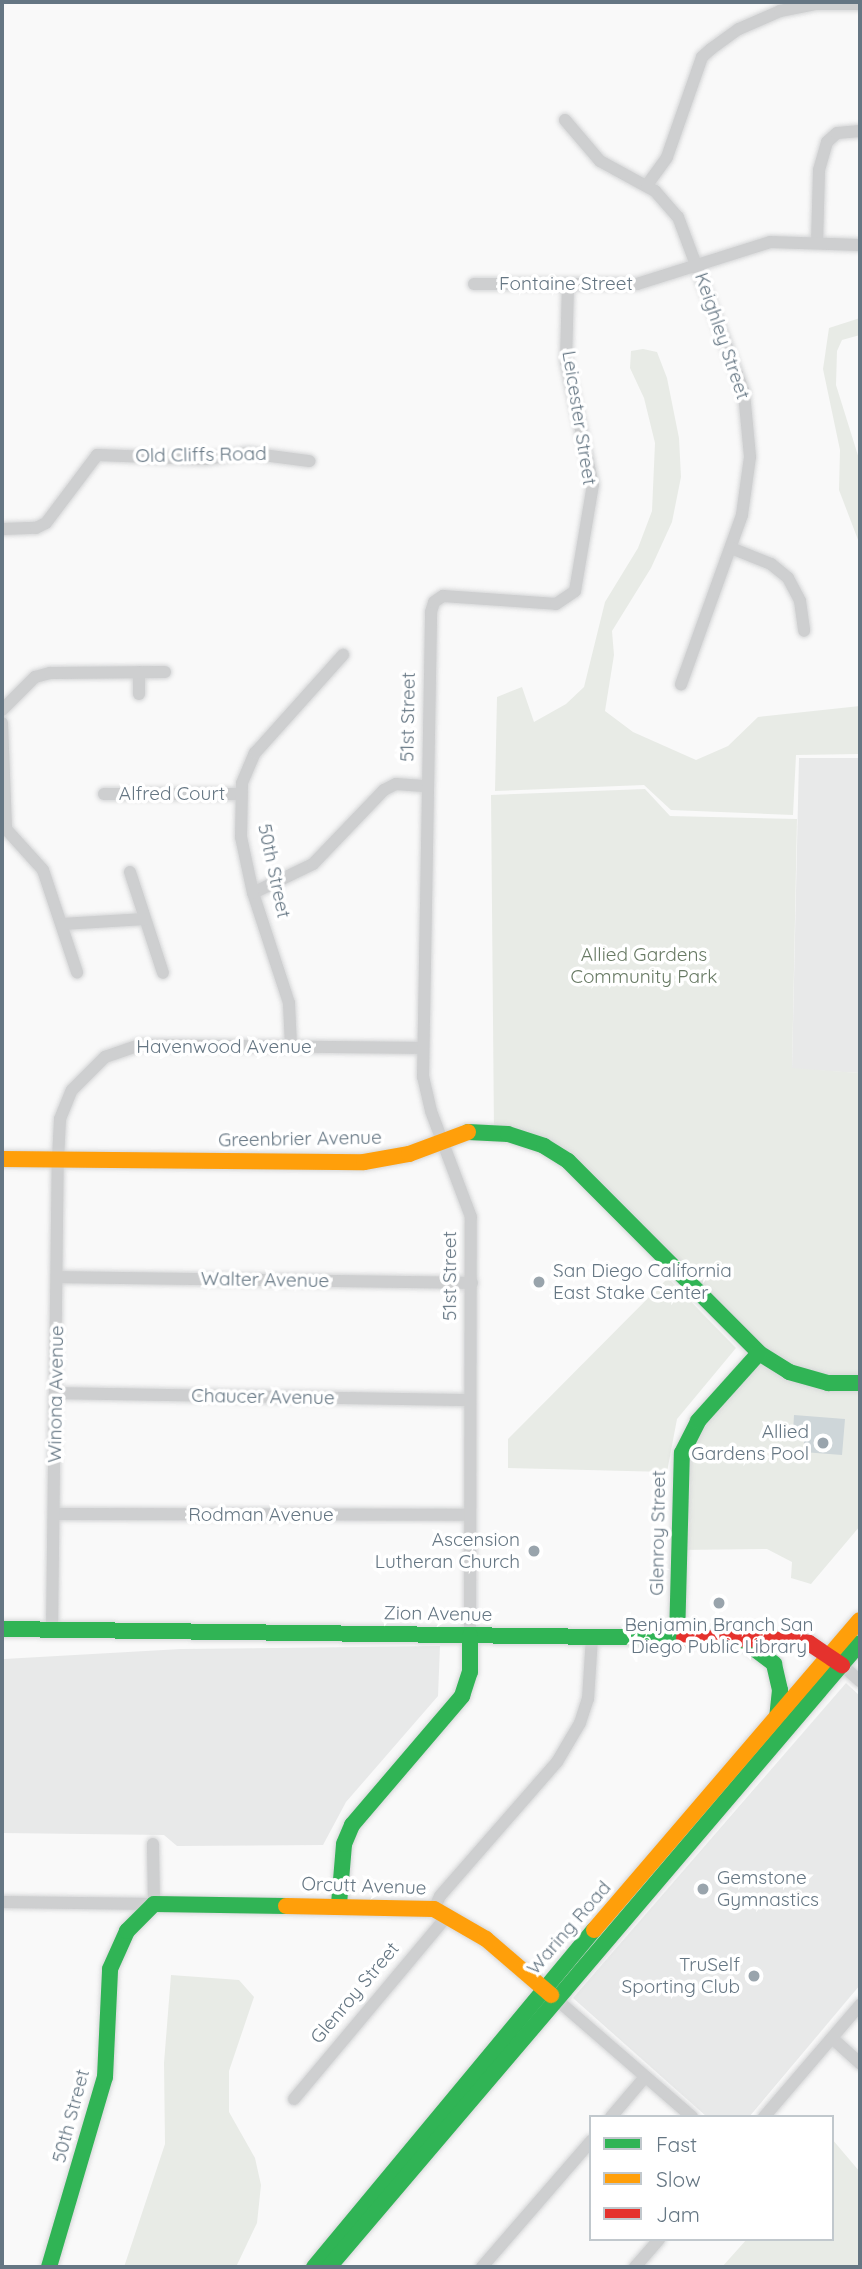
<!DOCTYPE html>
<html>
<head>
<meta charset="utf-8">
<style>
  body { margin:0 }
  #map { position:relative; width:862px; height:2269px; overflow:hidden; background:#f9f9f9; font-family:Quicksand,sans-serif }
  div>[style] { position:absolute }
  .built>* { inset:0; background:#e8e9e9 }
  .green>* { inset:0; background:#e8ebe6 }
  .water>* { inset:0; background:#ced6d9 }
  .roads { filter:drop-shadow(0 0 2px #d5d6d7) drop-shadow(0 0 2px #d5d6d7) }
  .street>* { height:12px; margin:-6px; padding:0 6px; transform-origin:6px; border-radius:6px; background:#cecfd0 }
  .fast>* { height:16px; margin:-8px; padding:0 8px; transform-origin:8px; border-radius:8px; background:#30b455 }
  .slow>* { height:16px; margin:-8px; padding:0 8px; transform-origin:8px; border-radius:8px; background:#ff9f0a }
  .jam>* { height:16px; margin:-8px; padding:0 8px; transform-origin:8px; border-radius:8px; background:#e5322d }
  .dots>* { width:19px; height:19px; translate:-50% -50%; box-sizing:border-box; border:4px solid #fff; border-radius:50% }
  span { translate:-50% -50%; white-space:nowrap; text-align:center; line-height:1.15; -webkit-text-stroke:7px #fff; paint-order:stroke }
  .street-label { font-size:19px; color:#657683 }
  .park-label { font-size:19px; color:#687a64 }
  .poi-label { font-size:19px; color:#657683 }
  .left { translate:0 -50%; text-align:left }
  .right { translate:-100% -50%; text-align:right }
  .frame { position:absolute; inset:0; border:4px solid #657683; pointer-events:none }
  .legend { position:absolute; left:589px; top:2115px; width:245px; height:126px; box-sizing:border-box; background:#fff; border:2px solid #c1c8cd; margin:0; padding:9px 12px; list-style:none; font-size:21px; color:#657683 }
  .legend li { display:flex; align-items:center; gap:14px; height:35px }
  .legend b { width:35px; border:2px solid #c1c8cd }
</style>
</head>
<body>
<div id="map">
  <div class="built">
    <i style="clip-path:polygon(799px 758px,860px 758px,860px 1073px,792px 1069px)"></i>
    <i style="clip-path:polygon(440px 1646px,438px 1696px,346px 1802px,323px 1845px,177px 1846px,164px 1835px,2px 1833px,4px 1659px,181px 1649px)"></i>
    <i style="clip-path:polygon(846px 1683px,860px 1696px,860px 1985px,749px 2117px,707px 2117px,573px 1998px)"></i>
  </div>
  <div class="green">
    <i style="clip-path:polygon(860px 318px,860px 335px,842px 340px,837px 351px,836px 385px,860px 462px,860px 545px,839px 490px,840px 450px,823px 369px,829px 328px)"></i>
    <i style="clip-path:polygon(643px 349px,657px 352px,667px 378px,679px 438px,681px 477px,672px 522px,651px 568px,612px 631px,614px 655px,605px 711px,633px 732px,696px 760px,728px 746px,758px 717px,860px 706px,860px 754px,796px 755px,793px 815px,671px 810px,644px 785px,495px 791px,497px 697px,522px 687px,534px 722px,566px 704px,584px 687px,605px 602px,638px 548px,652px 511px,655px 443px,644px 398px,630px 368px,631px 351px)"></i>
    <i style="clip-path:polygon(645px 789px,670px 816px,797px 819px,792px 1068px,860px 1073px,860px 1526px,811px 1584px,791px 1578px,792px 1562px,767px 1549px,680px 1550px,684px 1449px,759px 1353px,567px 1161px,494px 1133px,491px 795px)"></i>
    <i style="clip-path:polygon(668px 1278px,736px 1348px,677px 1419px,667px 1472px,508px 1468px,508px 1439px)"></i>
    <i style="clip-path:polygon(171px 1975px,239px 1980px,254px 1997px,229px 2071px,229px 2112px,255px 2158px,261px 2185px,257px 2223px,236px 2267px,124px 2267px,165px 2144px,164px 2063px)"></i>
    <i style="clip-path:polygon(832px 2139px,860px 2172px,860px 2267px,722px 2267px,747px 2239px,832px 2239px)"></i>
  </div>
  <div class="water">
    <i style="clip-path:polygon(794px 1415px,845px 1419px,842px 1455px,803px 1452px,806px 1424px,802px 1434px,793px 1433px)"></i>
  </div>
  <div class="roads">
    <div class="street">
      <i style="left:565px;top:120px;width:54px;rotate:49.5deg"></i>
      <i style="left:600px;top:161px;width:63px;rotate:28.6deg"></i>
      <i style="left:655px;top:191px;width:35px;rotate:49deg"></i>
      <i style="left:678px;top:217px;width:188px;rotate:69.4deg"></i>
      <i style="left:744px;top:393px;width:64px;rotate:84.6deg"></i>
      <i style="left:750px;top:457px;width:59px;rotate:97.9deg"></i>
      <i style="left:742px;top:515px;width:180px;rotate:109.8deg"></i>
      <i style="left:647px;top:185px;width:34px;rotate:-54deg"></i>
      <i style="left:667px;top:157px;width:106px;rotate:-70.7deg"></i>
      <i style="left:702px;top:57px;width:12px;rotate:-42deg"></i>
      <i style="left:711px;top:49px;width:34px;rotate:-36deg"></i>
      <i style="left:739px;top:29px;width:45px;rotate:-23.7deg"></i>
      <i style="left:780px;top:11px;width:36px;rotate:-11deg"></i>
      <i style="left:815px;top:4px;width:45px"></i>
      <i style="left:817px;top:243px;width:73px;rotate:-88.4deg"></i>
      <i style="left:819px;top:170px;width:29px;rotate:-74deg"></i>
      <i style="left:827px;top:142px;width:13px;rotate:-42deg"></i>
      <i style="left:837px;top:133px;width:23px;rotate:-5deg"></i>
      <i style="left:474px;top:284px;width:163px"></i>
      <i style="left:637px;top:284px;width:139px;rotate:-17.5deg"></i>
      <i style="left:770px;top:242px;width:90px;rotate:1.9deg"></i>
      <i style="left:2px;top:529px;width:34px;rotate:-2deg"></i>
      <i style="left:36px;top:528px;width:11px;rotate:-27deg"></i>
      <i style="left:46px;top:523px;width:85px;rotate:-53.1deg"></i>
      <i style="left:97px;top:455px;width:108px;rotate:2.1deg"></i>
      <i style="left:205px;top:459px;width:43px;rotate:-7.9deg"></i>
      <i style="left:248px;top:453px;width:62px;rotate:7.5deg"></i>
      <i style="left:731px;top:548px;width:43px;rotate:21.8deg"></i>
      <i style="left:771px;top:564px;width:22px;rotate:39deg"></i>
      <i style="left:788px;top:578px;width:26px;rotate:62deg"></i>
      <i style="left:800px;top:601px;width:30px;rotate:82deg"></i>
      <i style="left:139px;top:672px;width:22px;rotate:90deg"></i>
      <i style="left:2px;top:710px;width:47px;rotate:-45deg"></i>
      <i style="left:35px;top:677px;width:16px;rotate:-15deg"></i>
      <i style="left:50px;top:673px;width:115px;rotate:-0.5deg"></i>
      <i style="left:2px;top:723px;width:106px;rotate:87.8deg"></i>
      <i style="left:6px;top:829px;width:55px;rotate:47.9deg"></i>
      <i style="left:43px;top:870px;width:108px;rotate:71.6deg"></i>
      <i style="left:104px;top:794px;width:137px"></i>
      <i style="left:130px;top:872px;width:106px;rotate:71.9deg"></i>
      <i style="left:253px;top:893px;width:67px;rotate:-25.8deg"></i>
      <i style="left:313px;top:864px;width:103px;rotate:-46.2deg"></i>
      <i style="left:384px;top:790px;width:13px;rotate:-27deg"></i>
      <i style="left:396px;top:784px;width:31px;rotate:4deg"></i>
      <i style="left:62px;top:924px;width:83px;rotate:-3.4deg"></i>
      <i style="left:291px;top:1046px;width:43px;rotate:-92.7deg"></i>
      <i style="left:289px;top:1003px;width:116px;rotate:-108.1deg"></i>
      <i style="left:253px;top:893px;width:57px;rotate:-102.1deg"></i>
      <i style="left:241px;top:837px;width:54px;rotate:-88.9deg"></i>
      <i style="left:242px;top:783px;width:33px;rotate:-67deg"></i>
      <i style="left:255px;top:753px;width:132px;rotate:-48.1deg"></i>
      <i style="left:57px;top:1277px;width:415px;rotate:0.8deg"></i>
      <i style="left:56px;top:1393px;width:414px;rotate:1deg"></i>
      <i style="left:55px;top:1514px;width:412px;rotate:0.1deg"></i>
      <i style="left:52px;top:1630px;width:471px;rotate:-89.3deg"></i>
      <i style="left:58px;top:1159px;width:40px;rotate:-87.1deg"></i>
      <i style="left:60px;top:1119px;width:31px;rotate:-68deg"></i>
      <i style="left:72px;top:1090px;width:47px;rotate:-45deg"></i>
      <i style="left:105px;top:1057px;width:36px;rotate:-19deg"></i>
      <i style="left:139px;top:1045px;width:284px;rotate:0.6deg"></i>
      <i style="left:470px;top:1636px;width:419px;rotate:-89.9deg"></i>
      <i style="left:471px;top:1217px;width:113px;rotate:-110.7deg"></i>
      <i style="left:431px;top:1111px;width:35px;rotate:-103deg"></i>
      <i style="left:423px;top:1077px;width:465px;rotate:-89deg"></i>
      <i style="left:431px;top:612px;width:10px;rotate:-73deg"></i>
      <i style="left:434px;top:602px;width:11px;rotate:-34deg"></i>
      <i style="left:443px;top:596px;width:113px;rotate:4deg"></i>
      <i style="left:556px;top:604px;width:23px;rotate:-34deg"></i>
      <i style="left:575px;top:591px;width:108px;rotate:-80.4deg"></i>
      <i style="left:593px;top:485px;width:127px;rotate:-102.3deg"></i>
      <i style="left:566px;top:361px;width:75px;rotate:-88.5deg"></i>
      <i style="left:842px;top:1665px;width:24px;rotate:42deg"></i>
      <i style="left:2px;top:1902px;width:152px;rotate:0.8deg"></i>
      <i style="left:154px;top:1904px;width:60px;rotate:-91deg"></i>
      <i style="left:434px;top:1909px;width:14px;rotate:-65deg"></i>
      <i style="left:440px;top:1896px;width:178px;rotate:-48.9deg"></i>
      <i style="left:557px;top:1762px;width:45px;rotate:-59.5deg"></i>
      <i style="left:580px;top:1723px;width:25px;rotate:-72deg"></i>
      <i style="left:588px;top:1699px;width:62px;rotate:-86.3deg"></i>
      <i style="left:556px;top:1999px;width:180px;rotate:40.9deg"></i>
      <i style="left:832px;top:2038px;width:38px;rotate:42deg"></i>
      <i style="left:294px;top:2099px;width:240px;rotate:-50.1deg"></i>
      <i style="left:611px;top:2117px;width:52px;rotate:-49.6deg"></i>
      <i style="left:764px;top:2117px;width:148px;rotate:-49.4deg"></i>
      <i style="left:482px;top:2267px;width:167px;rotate:-49.1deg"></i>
      <i style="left:635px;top:2267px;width:37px;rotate:-49deg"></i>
    </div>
    <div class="fast">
      <i style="left:468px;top:1132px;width:40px;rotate:2.9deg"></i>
      <i style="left:508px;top:1134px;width:38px;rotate:18deg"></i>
      <i style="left:544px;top:1146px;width:28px;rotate:32deg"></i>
      <i style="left:568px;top:1161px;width:271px;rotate:45.1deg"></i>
      <i style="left:759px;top:1353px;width:36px;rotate:32deg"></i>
      <i style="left:789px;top:1372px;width:41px;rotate:15.8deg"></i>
      <i style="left:828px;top:1383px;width:32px"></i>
      <i style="left:2px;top:1629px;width:682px;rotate:0.76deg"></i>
      <i style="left:677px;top:1639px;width:186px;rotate:-88.5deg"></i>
      <i style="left:682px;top:1453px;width:36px;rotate:-63deg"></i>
      <i style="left:698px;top:1421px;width:91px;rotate:-48.1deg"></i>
      <i style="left:744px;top:1641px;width:38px;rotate:37deg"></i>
      <i style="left:774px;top:1664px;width:27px;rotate:77deg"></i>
      <i style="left:780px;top:1690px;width:27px;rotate:96deg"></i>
      <i style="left:339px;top:1904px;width:60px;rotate:-85.2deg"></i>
      <i style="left:344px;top:1844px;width:21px;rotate:-67deg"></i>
      <i style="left:352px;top:1825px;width:170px;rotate:-49.5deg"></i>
      <i style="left:462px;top:1696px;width:25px;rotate:-72deg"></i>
      <i style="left:470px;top:1672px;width:36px;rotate:-90deg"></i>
      <i style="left:49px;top:2267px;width:198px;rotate:-73.6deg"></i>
      <i style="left:105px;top:2077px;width:108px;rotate:-87.3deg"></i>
      <i style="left:110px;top:1969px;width:42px;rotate:-65.9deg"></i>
      <i style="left:127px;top:1931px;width:38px;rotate:-45deg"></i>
      <i style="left:154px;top:1904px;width:132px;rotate:0.9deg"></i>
      <i style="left:314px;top:2267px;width:438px;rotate:-50.3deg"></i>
      <i style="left:329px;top:2267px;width:819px;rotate:-49.6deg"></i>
    </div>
    <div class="slow">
      <i style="left:2px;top:1159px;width:362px;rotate:0.5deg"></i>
      <i style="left:364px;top:1162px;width:46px;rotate:-10.1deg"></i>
      <i style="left:409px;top:1154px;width:63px;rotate:-20.4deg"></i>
      <i style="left:286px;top:1906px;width:148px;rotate:1.2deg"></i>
      <i style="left:434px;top:1909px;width:60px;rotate:30deg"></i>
      <i style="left:486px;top:1939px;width:86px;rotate:40.7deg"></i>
      <i style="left:594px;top:1930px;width:408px;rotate:-49.4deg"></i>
    </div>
    <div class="jam">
      <i style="left:684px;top:1638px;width:108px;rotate:1.1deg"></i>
      <i style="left:792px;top:1640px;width:17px;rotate:10deg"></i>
      <i style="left:809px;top:1643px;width:40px;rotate:34deg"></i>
    </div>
  </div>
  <div class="dots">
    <i style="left:539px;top:1282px;background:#99a4ac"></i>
    <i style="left:823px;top:1443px;background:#99a4ac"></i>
    <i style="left:534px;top:1551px;background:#99a4ac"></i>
    <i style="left:719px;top:1603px;background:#99a4ac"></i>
    <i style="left:703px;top:1889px;background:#99a4ac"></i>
    <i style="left:754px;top:1976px;background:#99a4ac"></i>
  </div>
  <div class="street-label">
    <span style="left:566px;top:284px">Fontaine Street</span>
    <span style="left:722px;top:336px;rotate:71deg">Keighley Street</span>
    <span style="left:579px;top:418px;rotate:81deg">Leicester Street</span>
    <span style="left:201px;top:455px;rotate:-1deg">Old Cliffs Road</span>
    <span style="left:408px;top:717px;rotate:-89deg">51st Street</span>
    <span style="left:172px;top:794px">Alfred Court</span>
    <span style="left:274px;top:871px;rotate:78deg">50th Street</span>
    <span style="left:224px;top:1047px">Havenwood Avenue</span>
    <span style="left:300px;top:1139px;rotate:-1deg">Greenbrier Avenue</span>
    <span style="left:450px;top:1276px;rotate:-90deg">51st Street</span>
    <span style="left:265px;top:1280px;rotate:1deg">Walter Avenue</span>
    <span style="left:56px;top:1394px;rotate:-89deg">Winona Avenue</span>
    <span style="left:263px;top:1397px;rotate:1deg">Chaucer Avenue</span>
    <span style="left:261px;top:1515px">Rodman Avenue</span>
    <span style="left:658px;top:1533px;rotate:-89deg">Glenroy Street</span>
    <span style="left:438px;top:1614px;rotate:1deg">Zion Avenue</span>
    <span style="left:364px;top:1886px;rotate:2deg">Orcutt Avenue</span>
    <span style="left:569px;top:1928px;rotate:-49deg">Waring Road</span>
    <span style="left:355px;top:1993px;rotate:-50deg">Glenroy Street</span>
    <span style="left:71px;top:2116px;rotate:-75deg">50th Street</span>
  </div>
  <div class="park-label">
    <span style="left:644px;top:966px">Allied Gardens<br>Community Park</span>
  </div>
  <div class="poi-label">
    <span class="left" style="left:553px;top:1282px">San Diego California<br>East Stake Center</span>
    <span class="right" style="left:809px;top:1443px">Allied<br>Gardens Pool</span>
    <span class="right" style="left:520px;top:1551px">Ascension<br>Lutheran Church</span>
    <span style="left:719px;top:1636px">Benjamin Branch San<br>Diego Public Library</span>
    <span class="left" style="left:717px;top:1889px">Gemstone<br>Gymnastics</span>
    <span class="right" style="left:740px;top:1976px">TruSelf<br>Sporting Club</span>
  </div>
  <div class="frame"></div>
  <ul class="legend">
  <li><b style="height:9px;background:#30b455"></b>Fast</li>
  <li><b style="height:9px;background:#ff9f0a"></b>Slow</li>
  <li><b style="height:9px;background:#e5322d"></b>Jam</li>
  </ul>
</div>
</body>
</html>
